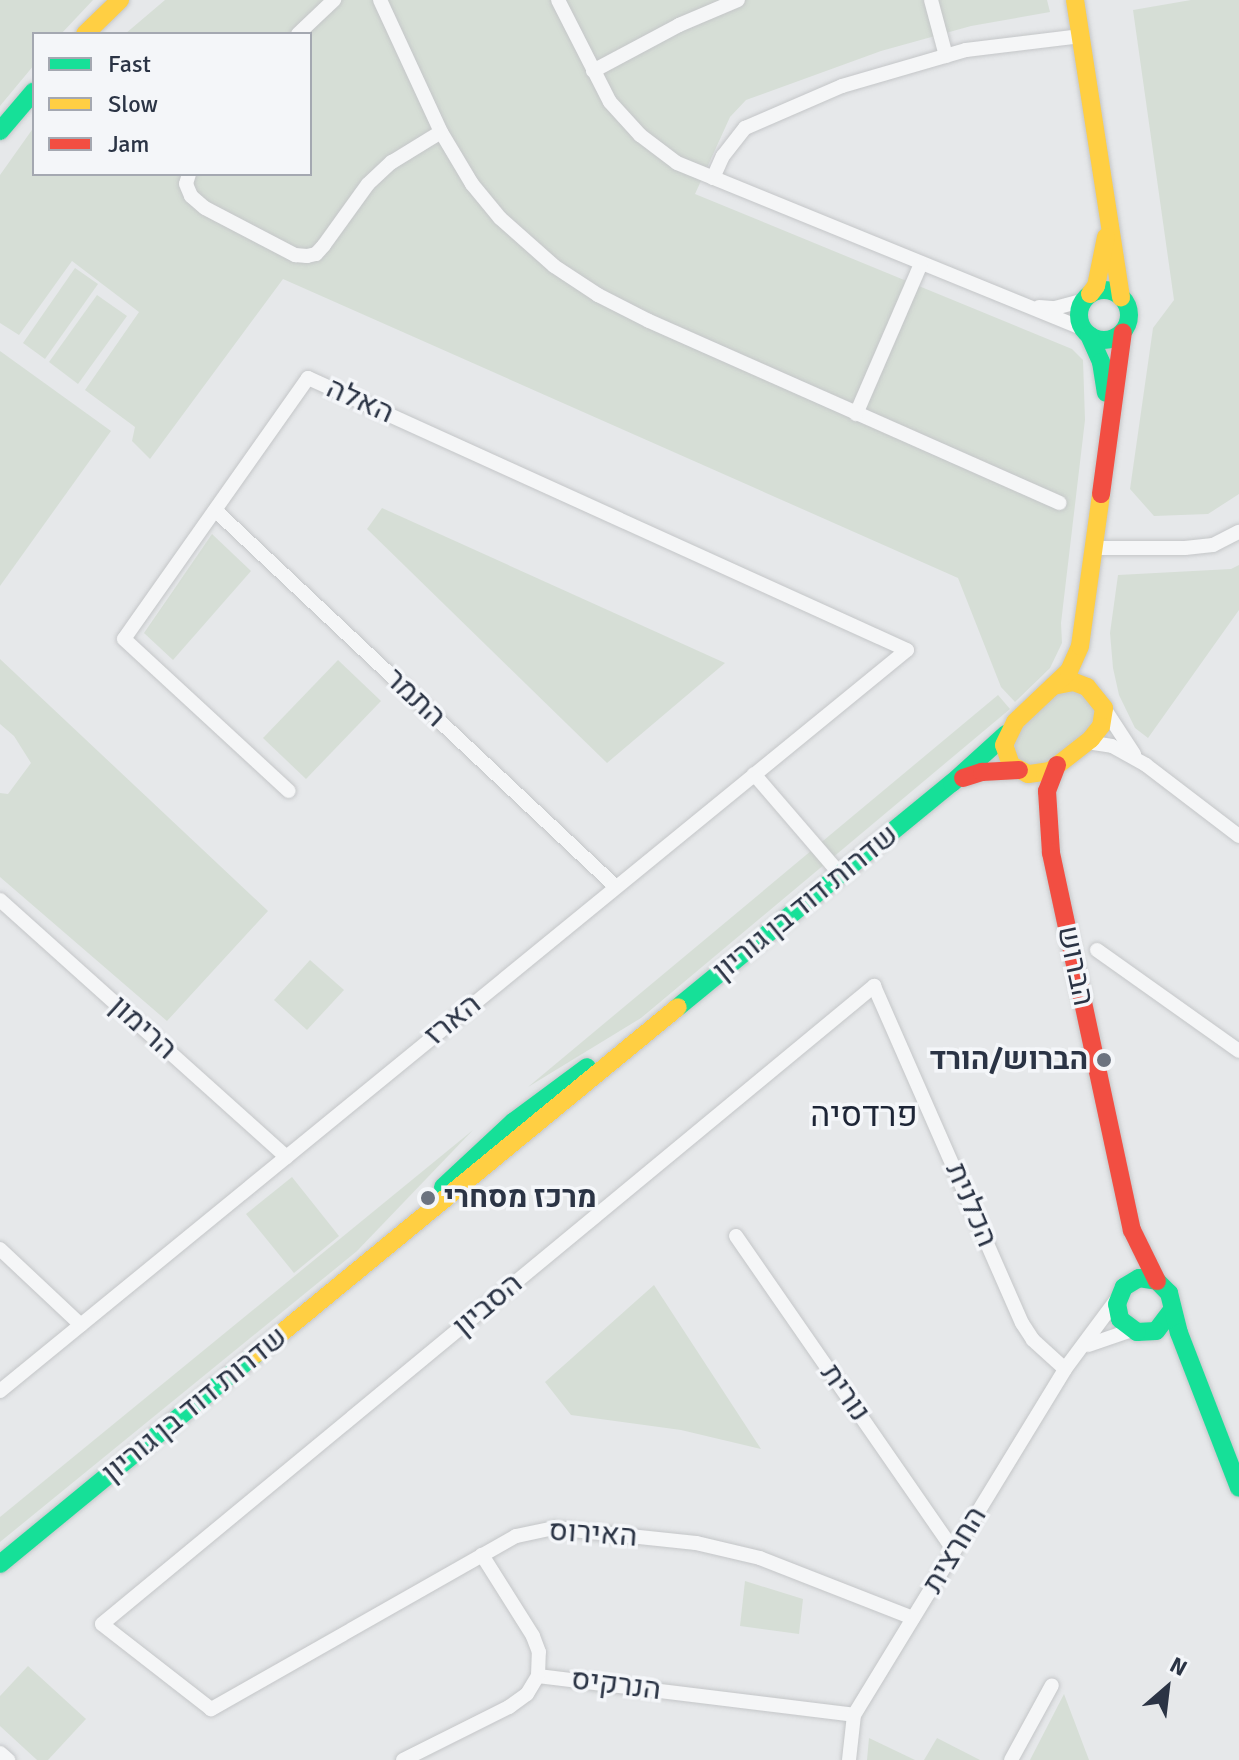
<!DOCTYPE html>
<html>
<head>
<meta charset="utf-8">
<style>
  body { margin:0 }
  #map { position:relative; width:1239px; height:1760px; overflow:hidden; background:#e6e8ea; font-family:Signika,Heebo,sans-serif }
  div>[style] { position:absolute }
  .green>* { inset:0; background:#d6ded6 }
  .roads { filter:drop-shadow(0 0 2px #c4c6c8) drop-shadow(0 0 2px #c4c6c8) }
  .street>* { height:14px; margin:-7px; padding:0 7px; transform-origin:7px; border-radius:7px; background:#f5f6f7 }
  .fast>* { height:18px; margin:-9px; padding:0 9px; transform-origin:9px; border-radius:9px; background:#16e098 }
  .fast>.ring { margin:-9px; padding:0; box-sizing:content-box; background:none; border:18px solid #16e098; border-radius:50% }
  .slow>* { height:18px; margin:-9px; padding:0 9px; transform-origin:9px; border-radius:9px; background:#ffcf43 }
  .jam>* { height:18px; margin:-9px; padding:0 9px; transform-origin:9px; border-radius:9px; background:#f24e42 }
  .dots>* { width:22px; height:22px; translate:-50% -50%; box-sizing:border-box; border:4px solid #f4f6f9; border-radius:50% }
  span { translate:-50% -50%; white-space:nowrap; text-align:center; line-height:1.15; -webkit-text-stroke:7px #f4f6f9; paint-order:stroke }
  .street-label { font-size:30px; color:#2b3445 }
  .poi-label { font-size:30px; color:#2b3445; font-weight:700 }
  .right { translate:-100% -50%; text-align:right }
  .left { translate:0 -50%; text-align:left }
  .quarter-label { font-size:34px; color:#1d2536 }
  .legend { position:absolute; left:32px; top:32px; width:280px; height:144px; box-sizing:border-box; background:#f4f6f9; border:2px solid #a4a8b1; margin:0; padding:10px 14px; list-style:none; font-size:24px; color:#2b3445 }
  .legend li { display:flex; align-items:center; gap:16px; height:40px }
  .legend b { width:40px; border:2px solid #a4a8b1 }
  .north { position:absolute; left:1127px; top:1648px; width:80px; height:80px; -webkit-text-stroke:6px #f4f6f9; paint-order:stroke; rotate:28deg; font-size:22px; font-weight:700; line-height:32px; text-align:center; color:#2b3445 }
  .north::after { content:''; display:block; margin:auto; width:28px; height:36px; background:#2b3445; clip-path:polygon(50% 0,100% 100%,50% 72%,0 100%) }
</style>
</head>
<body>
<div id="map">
  <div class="green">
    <i style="clip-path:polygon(0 0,93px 0,61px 34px,34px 34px,34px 65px,0 106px)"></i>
    <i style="clip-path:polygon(165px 0,1047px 0,1050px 12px,971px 26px,881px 51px,746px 100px,730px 117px,695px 194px,1072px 349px,1083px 360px,1085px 420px,1061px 623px,1062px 643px,1050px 668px,1015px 702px,1001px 687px,958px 578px,283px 279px,150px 459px,132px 441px,135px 427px,85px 390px,139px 312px,72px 261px,19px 335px,0 323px,0 175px,34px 127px,34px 174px,310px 174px,310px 34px,125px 34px)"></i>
    <i style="clip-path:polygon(1191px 0,1239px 0,1239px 494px,1208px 514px,1154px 516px,1130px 489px,1153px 328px,1174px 300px,1133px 10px)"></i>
    <i style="clip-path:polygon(75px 268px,98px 284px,45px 359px,23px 343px)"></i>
    <i style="clip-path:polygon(97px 295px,127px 316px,78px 384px,49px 362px)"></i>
    <i style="clip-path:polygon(0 351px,111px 431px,0 586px)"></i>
    <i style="clip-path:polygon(382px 508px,725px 663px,607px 763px,367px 529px)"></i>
    <i style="clip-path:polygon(212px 534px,251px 571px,173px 660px,144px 633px)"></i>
    <i style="clip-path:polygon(1239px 565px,1239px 610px,1148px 738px,1135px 728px,1119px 695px,1113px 668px,1110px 633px,1118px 575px,1231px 569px)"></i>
    <i style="clip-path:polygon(0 659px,268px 911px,167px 1021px,0 877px,0 793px,8px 794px,31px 763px,14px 736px,0 724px)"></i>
    <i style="clip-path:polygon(338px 660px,381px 701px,306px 779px,263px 738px)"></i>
    <i style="clip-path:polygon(1073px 690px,1092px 702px,1096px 715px,1086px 733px,1046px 764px,1037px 767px,1017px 760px,1013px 737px,1057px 693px)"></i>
    <i style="clip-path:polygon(998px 695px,1010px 709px,641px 1018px,528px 1087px)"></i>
    <i style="clip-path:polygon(310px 960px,344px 990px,307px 1030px,274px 1000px)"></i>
    <i style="clip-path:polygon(473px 1130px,357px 1251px,0 1542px,0 1517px)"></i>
    <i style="clip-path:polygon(292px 1177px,339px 1236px,294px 1273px,246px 1214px)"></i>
    <i style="clip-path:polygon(654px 1285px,761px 1449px,681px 1430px,571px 1415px,545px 1382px)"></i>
    <i style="clip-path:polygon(745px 1581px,803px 1599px,799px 1634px,740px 1626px)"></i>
    <i style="clip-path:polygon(28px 1666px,86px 1719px,48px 1760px,37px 1760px,0 1726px,0 1696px)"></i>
    <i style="clip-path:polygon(1064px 1694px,1089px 1760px,1030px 1760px)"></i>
    <i style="clip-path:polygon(869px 1738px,915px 1760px,867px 1760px)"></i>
    <i style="clip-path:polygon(937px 1738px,980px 1760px,924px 1760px)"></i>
  </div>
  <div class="roads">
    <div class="street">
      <i style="left:380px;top:0;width:145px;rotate:65.2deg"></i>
      <i style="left:441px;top:132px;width:61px;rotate:59.2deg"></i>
      <i style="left:472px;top:184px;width:44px;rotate:50.5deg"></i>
      <i style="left:500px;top:218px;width:72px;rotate:41.6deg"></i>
      <i style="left:554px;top:266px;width:53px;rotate:33.4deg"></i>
      <i style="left:598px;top:295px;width:57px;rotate:27deg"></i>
      <i style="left:649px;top:321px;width:449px;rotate:23.9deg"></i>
      <i style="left:558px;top:0;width:114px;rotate:63deg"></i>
      <i style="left:610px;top:102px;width:45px;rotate:47.7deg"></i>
      <i style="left:640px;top:135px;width:46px;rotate:37.1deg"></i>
      <i style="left:677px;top:163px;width:439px;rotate:22.2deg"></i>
      <i style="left:931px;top:0;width:58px;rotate:75deg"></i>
      <i style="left:298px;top:34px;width:50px;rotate:-43.4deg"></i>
      <i style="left:593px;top:71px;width:98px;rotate:-28.1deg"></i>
      <i style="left:679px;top:25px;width:64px;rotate:-23deg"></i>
      <i style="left:189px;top:174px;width:10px;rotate:107deg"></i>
      <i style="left:186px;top:184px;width:13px;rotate:67deg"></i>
      <i style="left:191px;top:196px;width:18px;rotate:41deg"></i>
      <i style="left:205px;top:208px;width:102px;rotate:27.6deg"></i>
      <i style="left:295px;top:255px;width:12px;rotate:5deg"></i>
      <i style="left:307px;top:256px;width:9px;rotate:-13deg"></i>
      <i style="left:316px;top:254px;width:12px;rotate:-48deg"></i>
      <i style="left:324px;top:245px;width:75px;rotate:-54.2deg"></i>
      <i style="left:368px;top:184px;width:33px;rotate:-43deg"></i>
      <i style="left:392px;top:162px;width:57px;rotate:-31.5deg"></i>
      <i style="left:713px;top:178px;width:24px;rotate:-66deg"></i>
      <i style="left:723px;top:156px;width:36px;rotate:-52deg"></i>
      <i style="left:745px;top:128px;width:106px;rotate:-23.4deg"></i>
      <i style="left:842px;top:86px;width:129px;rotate:-16.2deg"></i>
      <i style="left:966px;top:50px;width:116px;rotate:-6.9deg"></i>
      <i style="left:1039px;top:307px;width:16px;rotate:4deg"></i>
      <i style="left:1055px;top:308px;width:30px;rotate:-15deg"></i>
      <i style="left:856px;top:414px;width:163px;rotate:-66.6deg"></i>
      <i style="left:215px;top:510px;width:550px;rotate:43.23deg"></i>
      <i style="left:1095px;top:548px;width:90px"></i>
      <i style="left:1185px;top:548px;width:28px;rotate:-6deg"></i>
      <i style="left:1213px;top:545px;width:29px;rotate:-27deg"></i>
      <i style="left:1104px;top:708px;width:55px;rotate:56.9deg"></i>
      <i style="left:1087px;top:742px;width:25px;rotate:9deg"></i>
      <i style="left:1112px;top:746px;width:39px;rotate:29deg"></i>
      <i style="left:1146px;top:765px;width:117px;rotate:37.4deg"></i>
      <i style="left:754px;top:774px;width:133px;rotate:49.3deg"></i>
      <i style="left:0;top:900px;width:385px;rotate:41.9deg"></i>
      <i style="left:1097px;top:950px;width:174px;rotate:35.4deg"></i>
      <i style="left:736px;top:1236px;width:383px;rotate:55.3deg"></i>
      <i style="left:0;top:1249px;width:111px;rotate:43.2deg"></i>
      <i style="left:1088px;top:1345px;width:46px;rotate:-18.8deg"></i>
      <i style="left:0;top:1391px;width:1171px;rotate:-39.25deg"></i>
      <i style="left:907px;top:650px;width:658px;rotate:-155.58deg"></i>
      <i style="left:308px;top:378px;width:319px;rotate:125.2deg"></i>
      <i style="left:124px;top:639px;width:224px;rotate:42.7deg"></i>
      <i style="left:913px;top:1618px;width:164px;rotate:-158.6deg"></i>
      <i style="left:760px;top:1558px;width:66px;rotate:-166.8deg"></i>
      <i style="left:696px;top:1543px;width:143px;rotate:-174deg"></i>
      <i style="left:554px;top:1528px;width:39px;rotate:168deg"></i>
      <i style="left:516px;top:1536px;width:351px;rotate:150.4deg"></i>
      <i style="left:211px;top:1709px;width:138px;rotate:-142.1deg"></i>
      <i style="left:102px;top:1624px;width:1002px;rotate:-39.57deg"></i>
      <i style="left:874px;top:986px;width:368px;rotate:66.3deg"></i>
      <i style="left:1022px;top:1323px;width:20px;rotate:57deg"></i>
      <i style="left:1033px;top:1340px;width:43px;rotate:42.2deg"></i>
      <i style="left:538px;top:1676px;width:318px;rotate:7deg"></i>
      <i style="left:0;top:1753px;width:11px;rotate:41deg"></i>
      <i style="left:403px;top:1760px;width:119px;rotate:-26.6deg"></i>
      <i style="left:509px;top:1707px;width:22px;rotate:-36deg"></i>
      <i style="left:527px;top:1694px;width:21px;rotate:-59deg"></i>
      <i style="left:538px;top:1676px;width:24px;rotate:-88deg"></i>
      <i style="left:539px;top:1652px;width:17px;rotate:-111deg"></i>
      <i style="left:533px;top:1636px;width:96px;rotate:-122.2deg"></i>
      <i style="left:849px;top:1760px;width:45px;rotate:-83.7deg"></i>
      <i style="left:854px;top:1715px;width:405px;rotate:-58.6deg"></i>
      <i style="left:1065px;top:1369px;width:87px;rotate:-53.4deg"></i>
      <i style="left:1011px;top:1760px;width:85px;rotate:-61.3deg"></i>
    </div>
    <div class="fast">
      <i style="left:0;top:131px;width:52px;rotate:-49.6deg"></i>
      <i class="ring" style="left:1079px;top:290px;width:32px;height:32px"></i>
      <i style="left:1089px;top:335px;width:30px;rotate:66deg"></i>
      <i style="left:1101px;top:362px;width:31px;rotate:81deg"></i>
      <i style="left:678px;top:1007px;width:354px;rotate:-39.3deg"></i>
      <i style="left:952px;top:783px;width:73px;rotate:-42.2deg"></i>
      <i style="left:443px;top:1187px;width:96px;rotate:-42.9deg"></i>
      <i style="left:513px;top:1122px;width:92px;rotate:-36.6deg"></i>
      <i style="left:1172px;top:1310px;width:26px;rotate:127deg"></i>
      <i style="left:1156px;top:1331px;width:19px;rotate:177deg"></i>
      <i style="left:1137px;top:1332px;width:21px;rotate:-143deg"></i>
      <i style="left:1120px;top:1319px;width:15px;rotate:-101deg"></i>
      <i style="left:1117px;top:1304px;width:18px;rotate:-68deg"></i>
      <i style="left:1124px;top:1287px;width:17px;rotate:-31deg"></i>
      <i style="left:1139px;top:1278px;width:18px;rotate:9deg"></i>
      <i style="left:1157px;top:1281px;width:17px;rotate:45deg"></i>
      <i style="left:1169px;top:1293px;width:41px;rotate:76deg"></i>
      <i style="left:1179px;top:1333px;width:166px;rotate:68.8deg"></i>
      <i style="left:0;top:1564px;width:331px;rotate:-39.4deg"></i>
    </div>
    <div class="slow">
      <i style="left:1075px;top:0;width:301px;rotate:81.2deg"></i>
      <i style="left:85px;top:34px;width:49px;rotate:-44.2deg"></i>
      <i style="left:1090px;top:294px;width:10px;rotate:-53deg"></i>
      <i style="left:1096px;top:286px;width:50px;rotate:-78.5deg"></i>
      <i style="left:1053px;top:686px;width:21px;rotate:-11deg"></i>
      <i style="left:1074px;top:682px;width:14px;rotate:21deg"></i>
      <i style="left:1087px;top:687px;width:27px;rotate:51deg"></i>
      <i style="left:1104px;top:708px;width:18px;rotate:99deg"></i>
      <i style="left:1101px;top:726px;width:16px;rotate:128deg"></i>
      <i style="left:1091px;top:739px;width:52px;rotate:142deg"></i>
      <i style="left:1050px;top:771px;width:22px;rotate:172deg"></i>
      <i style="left:1028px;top:774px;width:19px;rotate:-152deg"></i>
      <i style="left:1011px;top:765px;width:21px;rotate:-109deg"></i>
      <i style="left:1004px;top:745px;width:25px;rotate:-64deg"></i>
      <i style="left:1015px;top:722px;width:74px;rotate:-43.4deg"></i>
      <i style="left:1069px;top:671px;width:27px;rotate:-66deg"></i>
      <i style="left:1080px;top:646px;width:153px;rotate:-82.1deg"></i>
      <i style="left:256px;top:1354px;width:546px;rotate:-39.43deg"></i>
    </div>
    <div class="jam">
      <i style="left:1101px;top:494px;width:163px;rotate:-82.3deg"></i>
      <i style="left:1057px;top:765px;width:28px;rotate:111deg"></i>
      <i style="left:1047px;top:791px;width:62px;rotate:86.3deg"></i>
      <i style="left:1051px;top:853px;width:386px;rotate:77.9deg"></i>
      <i style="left:1132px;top:1230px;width:57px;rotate:63.9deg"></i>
      <i style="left:963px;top:778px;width:20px;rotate:-18deg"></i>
      <i style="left:982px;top:772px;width:37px;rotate:-3deg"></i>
    </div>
  </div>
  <div class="dots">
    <i style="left:1104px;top:1060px;background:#6c737f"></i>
    <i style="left:428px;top:1198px;background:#6c737f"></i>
  </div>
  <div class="street-label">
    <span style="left:360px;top:401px;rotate:24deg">האלה</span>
    <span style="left:415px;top:698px;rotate:43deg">התמר</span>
    <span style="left:806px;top:903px;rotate:-39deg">שדרות דוד בן גוריון</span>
    <span style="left:1075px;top:966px;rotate:78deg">הברוש</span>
    <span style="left:453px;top:1020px;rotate:-39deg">הארז</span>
    <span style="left:143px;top:1028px;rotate:42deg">הרימון</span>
    <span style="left:971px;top:1205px;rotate:67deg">הכלנית</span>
    <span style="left:488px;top:1305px;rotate:-40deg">הסביון</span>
    <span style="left:845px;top:1393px;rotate:55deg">נורית</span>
    <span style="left:195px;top:1405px;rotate:-39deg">שדרות דוד בן גוריון</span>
    <span style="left:593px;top:1534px;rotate:4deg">האירוס</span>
    <span style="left:955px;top:1550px;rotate:-59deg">החרצית</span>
    <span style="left:616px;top:1685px;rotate:7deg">הנרקיס</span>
  </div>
  <div class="poi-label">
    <span class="right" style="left:1088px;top:1060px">הברוש/הורד</span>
    <span class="left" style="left:444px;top:1198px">מרכז מסחרי</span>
  </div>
  <div class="quarter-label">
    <span style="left:864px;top:1116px">פרדסיה</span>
  </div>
  <ul class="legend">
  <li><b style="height:10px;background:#16e098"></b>Fast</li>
  <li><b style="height:10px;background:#ffcf43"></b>Slow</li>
  <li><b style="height:10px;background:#f24e42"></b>Jam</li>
  </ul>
  <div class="north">N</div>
</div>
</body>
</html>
